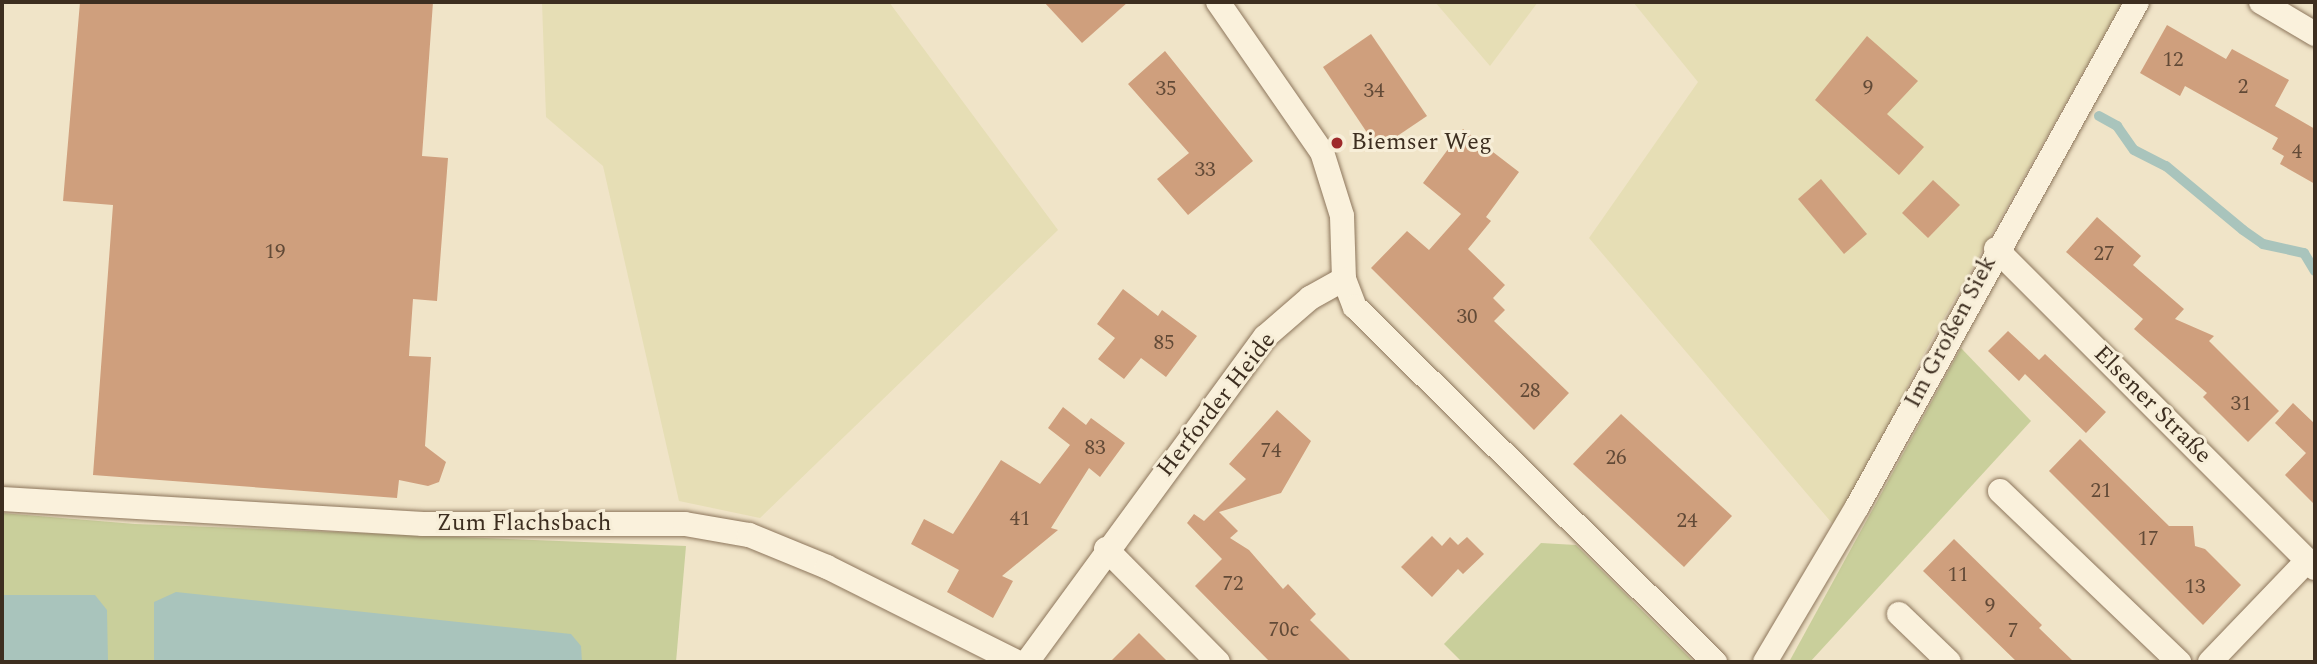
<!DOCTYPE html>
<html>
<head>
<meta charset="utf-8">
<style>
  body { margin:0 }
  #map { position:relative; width:2317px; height:664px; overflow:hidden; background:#f0e4c8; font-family:Spectral,serif }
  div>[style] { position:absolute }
  .farmland>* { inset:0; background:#e6deb5 }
  .green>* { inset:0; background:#c9cf9b }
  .water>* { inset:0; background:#a9c4bc }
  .stream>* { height:10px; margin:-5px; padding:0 5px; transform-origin:5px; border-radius:5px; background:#a9c4bc }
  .building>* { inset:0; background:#cf9f7d }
  .roads { filter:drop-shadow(0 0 2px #8d765c) drop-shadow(0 0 2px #8d765c) }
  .minor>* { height:24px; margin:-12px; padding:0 12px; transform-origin:12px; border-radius:12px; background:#faf1dc }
  .dots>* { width:19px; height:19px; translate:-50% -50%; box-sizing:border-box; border:4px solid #f7eed8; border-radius:50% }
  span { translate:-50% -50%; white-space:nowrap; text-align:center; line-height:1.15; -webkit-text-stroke:6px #f7eed8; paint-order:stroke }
  .number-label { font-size:21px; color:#624a37 }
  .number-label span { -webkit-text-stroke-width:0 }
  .poi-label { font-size:24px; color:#3d2e20 }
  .left { translate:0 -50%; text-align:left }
  .street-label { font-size:24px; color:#3d2e20 }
  .frame { position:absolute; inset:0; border:4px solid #3d2e20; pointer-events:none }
</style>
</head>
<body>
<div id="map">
  <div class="farmland">
    <i style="clip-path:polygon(542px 2px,889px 2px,1058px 230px,760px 518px,679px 501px,603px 166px,546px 117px)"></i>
    <i style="clip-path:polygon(1435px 2px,1538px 2px,1490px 66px)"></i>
    <i style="clip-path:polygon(1633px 2px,2123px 2px,1923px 355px,1837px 529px,1589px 238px,1698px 82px)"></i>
  </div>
  <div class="green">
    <i style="clip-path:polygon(1961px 348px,2031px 421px,1810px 662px,1789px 662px)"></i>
    <i style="clip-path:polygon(2px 513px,135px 524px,686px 546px,676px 662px,2px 662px)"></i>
    <i style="clip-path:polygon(1541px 543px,1576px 545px,1694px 662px,1462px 662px,1444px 644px)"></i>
  </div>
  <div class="water">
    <i style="clip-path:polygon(176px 592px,571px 634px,581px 646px,582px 662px,154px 662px,154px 602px)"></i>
    <i style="clip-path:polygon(2px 595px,95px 595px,107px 610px,108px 662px,2px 662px)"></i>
  </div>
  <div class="stream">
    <i style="left:2099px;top:116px;width:21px;rotate:29deg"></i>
    <i style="left:2117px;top:126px;width:29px;rotate:55deg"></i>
    <i style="left:2134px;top:150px;width:36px;rotate:27deg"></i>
    <i style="left:2166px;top:166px;width:100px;rotate:39.7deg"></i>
    <i style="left:2243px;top:230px;width:24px;rotate:35deg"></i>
    <i style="left:2263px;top:244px;width:42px;rotate:12.4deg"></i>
    <i style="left:2304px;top:253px;width:21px;rotate:59deg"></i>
  </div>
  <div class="building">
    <i style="clip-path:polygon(80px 2px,433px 2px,422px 156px,448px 158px,437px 301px,413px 299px,409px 356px,431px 357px,425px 446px,446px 462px,439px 482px,428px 486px,399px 480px,397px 498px,93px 475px,113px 205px,63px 201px)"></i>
    <i style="clip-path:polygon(1044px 2px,1128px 2px,1082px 43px)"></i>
    <i style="clip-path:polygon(2167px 25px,2226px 59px,2232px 49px,2289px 80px,2275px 106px,2315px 129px,2315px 184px,2280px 164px,2284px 156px,2272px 149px,2278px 138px,2185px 86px,2180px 96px,2140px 73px)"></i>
    <i style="clip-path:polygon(1371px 34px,1427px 116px,1378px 149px,1323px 67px)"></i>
    <i style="clip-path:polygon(1867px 36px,1918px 81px,1887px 114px,1924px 147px,1899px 175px,1815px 100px)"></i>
    <i style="clip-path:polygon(1165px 51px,1253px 161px,1188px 215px,1157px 179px,1189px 153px,1128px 84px)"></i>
    <i style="clip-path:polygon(1463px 129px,1519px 172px,1486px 217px,1491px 221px,1468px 249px,1505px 285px,1493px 298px,1505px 310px,1494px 321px,1569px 393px,1534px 430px,1371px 268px,1407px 231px,1429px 250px,1461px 214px,1423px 183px)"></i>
    <i style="clip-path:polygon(1821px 179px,1867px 234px,1844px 254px,1798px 199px)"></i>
    <i style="clip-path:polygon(1933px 180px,1960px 205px,1928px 238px,1902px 213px)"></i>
    <i style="clip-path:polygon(2097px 217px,2141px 256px,2133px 265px,2184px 309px,2175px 319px,2214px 336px,2209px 341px,2279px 411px,2248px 442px,2203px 397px,2207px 393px,2134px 329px,2143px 319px,2066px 252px)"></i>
    <i style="clip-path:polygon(1123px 289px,1158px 316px,1162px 310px,1197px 336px,1166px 377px,1141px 358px,1124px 379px,1098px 359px,1115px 338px,1097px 324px)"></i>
    <i style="clip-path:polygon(2008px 331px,2039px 360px,2045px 354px,2106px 412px,2086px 433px,2025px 374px,2019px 381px,1988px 351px)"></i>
    <i style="clip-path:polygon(2293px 403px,2315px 424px,2315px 505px,2285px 475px,2306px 453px,2275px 423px)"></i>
    <i style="clip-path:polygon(1063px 407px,1086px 425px,1091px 418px,1125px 443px,1100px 477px,1089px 468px,1051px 528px,1058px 530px,1002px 576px,1013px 581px,993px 618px,947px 592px,959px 570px,911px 544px,924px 519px,953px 534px,1001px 460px,1040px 484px,1070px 445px,1048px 428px)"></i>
    <i style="clip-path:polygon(1277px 410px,1311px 441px,1281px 493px,1219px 512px,1238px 531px,1230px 538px,1249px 550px,1283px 589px,1288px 584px,1316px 614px,1310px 620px,1352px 662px,1270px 662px,1195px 586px,1222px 559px,1187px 523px,1194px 514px,1204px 521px,1246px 479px,1229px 464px)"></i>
    <i style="clip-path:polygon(1621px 414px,1732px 516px,1684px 567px,1573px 464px)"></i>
    <i style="clip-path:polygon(2080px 439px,2169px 526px,2193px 526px,2195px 546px,2205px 549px,2241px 585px,2203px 625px,2049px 471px)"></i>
    <i style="clip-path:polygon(1432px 536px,1442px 546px,1450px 537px,1458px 545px,1467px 537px,1484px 554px,1463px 574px,1458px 569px,1432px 597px,1401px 567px)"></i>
    <i style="clip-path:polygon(1954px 539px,2042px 625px,2039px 628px,2074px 662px,2017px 662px,1923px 571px)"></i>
    <i style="clip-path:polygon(1139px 633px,1168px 662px,1110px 662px)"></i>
  </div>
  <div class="roads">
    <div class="minor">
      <i style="left:1218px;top:2px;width:183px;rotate:55.3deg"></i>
      <i style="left:1322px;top:152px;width:67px;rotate:72.6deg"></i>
      <i style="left:1342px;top:216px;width:63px;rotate:88.2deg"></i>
      <i style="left:1344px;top:279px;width:30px;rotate:69deg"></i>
      <i style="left:1355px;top:307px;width:506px;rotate:44.6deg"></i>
      <i style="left:2261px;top:2px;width:63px;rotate:30.7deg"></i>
      <i style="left:1996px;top:249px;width:451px;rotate:45deg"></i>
      <i style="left:2000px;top:491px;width:248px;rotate:43.7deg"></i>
      <i style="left:2px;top:499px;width:422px;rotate:3.4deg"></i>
      <i style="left:423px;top:524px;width:262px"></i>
      <i style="left:685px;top:524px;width:65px;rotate:9.8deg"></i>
      <i style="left:749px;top:535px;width:84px;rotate:22.3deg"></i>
      <i style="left:827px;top:567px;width:212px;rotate:26.6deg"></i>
      <i style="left:1106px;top:549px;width:159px;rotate:45.3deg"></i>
      <i style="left:1899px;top:614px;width:69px;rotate:43.8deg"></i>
      <i style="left:1027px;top:662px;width:403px;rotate:-53.8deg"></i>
      <i style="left:1265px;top:337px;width:60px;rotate:-40.9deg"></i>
      <i style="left:1310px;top:298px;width:39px;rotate:-29deg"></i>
      <i style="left:1765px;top:662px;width:180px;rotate:-59.3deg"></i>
      <i style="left:1857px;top:507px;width:577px;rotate:-60.99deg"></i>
      <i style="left:2210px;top:662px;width:140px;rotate:-46.2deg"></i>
    </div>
  </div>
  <div class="dots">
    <i style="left:1337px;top:143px;background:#9e2a2b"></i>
  </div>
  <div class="number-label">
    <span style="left:2173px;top:60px">12</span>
    <span style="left:2243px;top:87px">2</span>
    <span style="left:1868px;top:88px">9</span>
    <span style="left:1166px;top:89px">35</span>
    <span style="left:1374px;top:91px">34</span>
    <span style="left:2297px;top:152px">4</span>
    <span style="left:1205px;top:170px">33</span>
    <span style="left:275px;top:252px">19</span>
    <span style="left:2104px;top:254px">27</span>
    <span style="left:1467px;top:317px">30</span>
    <span style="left:1164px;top:343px">85</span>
    <span style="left:1530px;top:391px">28</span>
    <span style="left:2241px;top:404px">31</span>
    <span style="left:1095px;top:448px">83</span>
    <span style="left:1271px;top:451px">74</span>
    <span style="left:1616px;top:458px">26</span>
    <span style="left:2101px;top:491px">21</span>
    <span style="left:1020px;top:519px">41</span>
    <span style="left:1687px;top:521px">24</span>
    <span style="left:2148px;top:539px">17</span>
    <span style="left:1958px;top:575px">11</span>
    <span style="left:1233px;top:584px">72</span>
    <span style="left:2195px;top:587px">13</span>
    <span style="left:1990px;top:606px">9</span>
    <span style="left:1284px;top:630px">70c</span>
    <span style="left:2013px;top:631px">7</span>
  </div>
  <div class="poi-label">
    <span class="left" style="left:1351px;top:143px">Biemser Weg</span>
  </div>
  <div class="street-label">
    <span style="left:1951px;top:332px;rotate:-62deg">Im Großen Siek</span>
    <span style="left:1217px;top:405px;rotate:-52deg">Herforder Heide</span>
    <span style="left:2152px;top:405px;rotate:45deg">Elsener Straße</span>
    <span style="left:524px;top:524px">Zum Flachsbach</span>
  </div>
  <div class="frame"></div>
</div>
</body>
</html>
